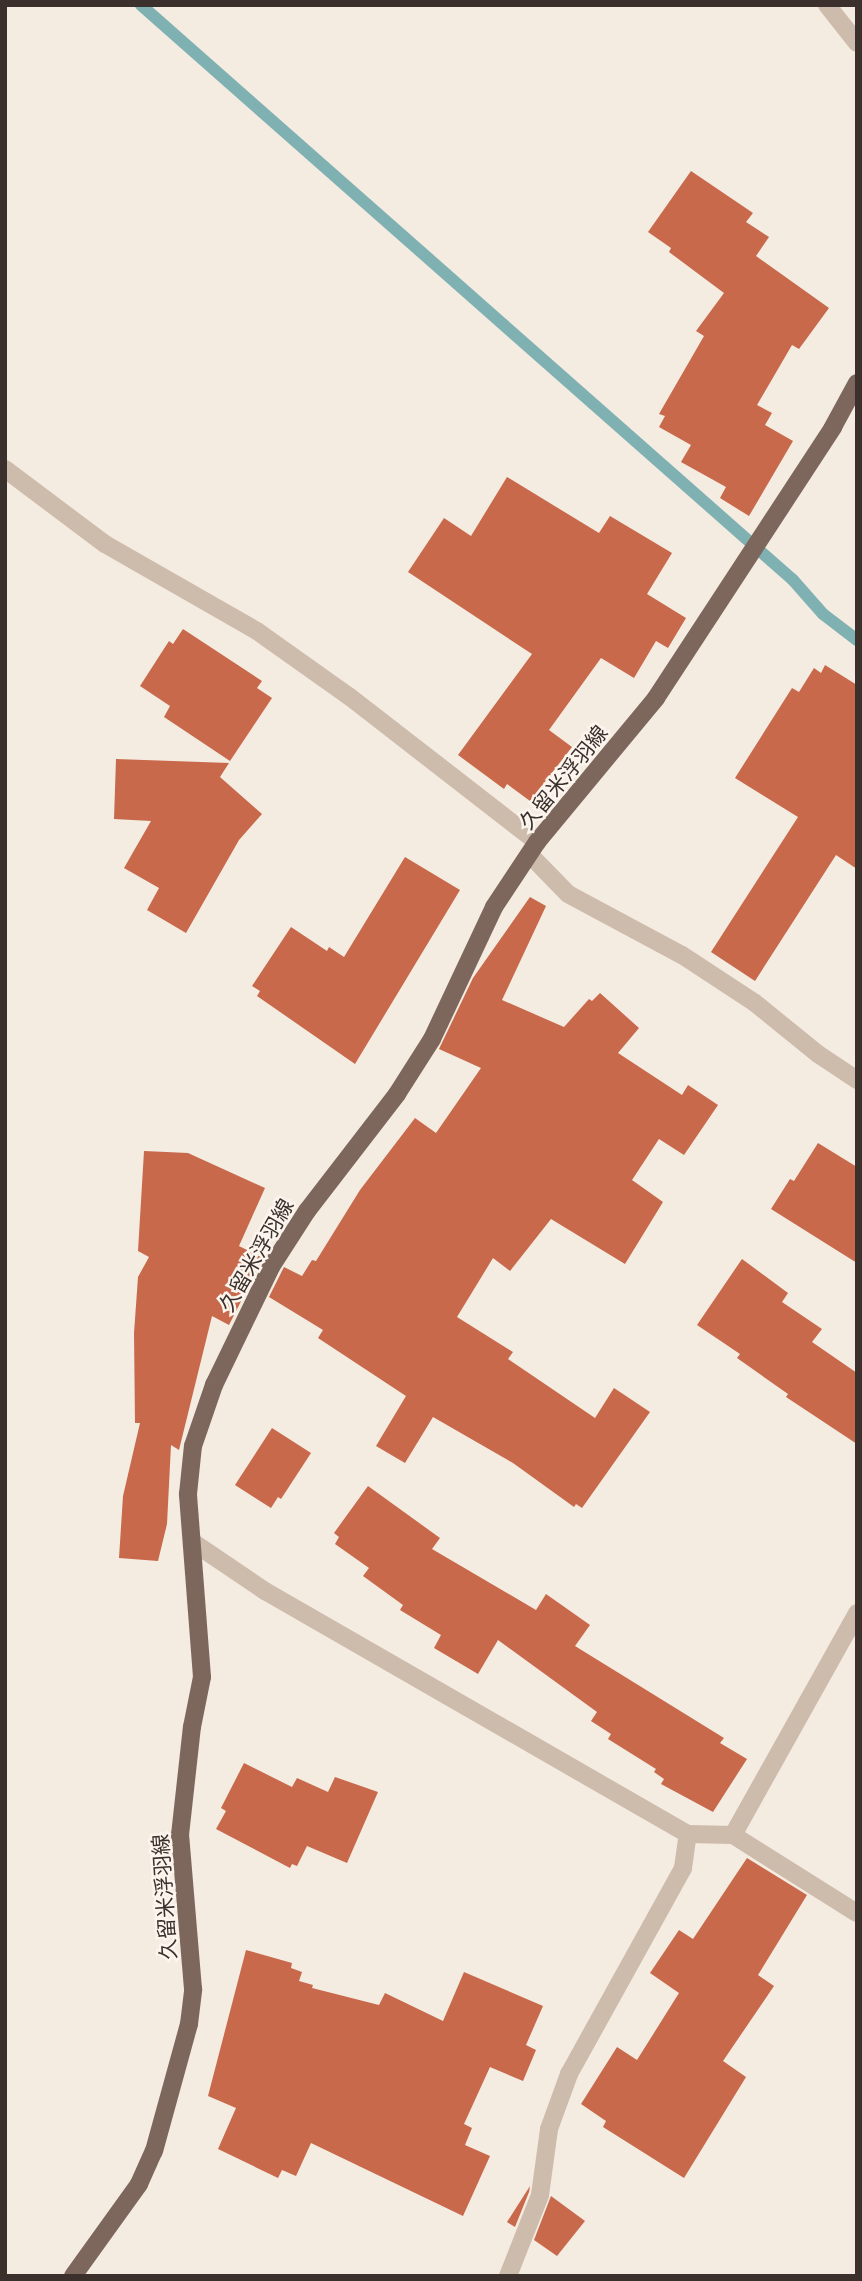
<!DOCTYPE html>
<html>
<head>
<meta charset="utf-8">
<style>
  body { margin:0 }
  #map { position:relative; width:862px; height:2281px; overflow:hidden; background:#f4ebe1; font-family:Manrope,"Noto Sans JP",sans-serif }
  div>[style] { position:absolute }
  .stream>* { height:12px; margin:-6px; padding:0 6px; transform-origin:6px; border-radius:6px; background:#7fb0b2 }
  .building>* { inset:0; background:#c8694b }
  .lane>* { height:18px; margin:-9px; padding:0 9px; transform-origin:9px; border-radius:9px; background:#cdbbac }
  .street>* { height:18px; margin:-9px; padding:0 9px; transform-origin:9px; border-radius:9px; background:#cdbbac }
  .primary>* { height:18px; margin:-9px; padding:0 9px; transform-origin:9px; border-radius:9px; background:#7d675c }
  span { translate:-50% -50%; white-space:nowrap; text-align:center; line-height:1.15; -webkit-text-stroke:5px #fbf5ee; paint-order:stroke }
  .street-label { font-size:21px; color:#3b302b }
  .frame { position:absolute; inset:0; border:7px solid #3b302b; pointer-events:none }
</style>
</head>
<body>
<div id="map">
  <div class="stream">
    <i style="left:141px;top:5px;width:869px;rotate:41.41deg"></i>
    <i style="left:793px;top:580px;width:45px;rotate:48.6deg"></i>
    <i style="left:823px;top:614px;width:43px;rotate:37.4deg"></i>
  </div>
  <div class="building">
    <i style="clip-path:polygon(691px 171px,753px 213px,746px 222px,769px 237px,756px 256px,829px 308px,799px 349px,792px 345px,757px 405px,772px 413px,765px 425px,793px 441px,749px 516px,720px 498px,726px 487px,681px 462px,691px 445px,659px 427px,665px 416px,659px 414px,704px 336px,696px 331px,724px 293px,669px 252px,671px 248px,648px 232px)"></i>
    <i style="clip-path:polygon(507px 477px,599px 533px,610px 516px,672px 553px,647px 594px,686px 618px,668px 648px,656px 641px,634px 678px,601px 658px,549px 730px,572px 747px,530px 801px,507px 784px,504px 789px,458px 755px,532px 654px,408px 572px,444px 518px,471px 536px)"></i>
    <i style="clip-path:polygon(183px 629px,262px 681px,257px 688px,272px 698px,230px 761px,164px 717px,170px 706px,140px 686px,169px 641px,173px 644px)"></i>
    <i style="clip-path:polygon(825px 665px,857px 685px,857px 869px,836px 855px,755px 981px,711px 952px,798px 817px,735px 778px,792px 688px,799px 692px,814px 668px,821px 673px)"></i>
    <i style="clip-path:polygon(116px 759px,229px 763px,220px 777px,262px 814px,239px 840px,186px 933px,147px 910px,159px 888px,124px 868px,151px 821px,114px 819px)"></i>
    <i style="clip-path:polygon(405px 857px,460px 890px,355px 1064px,257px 996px,260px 991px,252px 986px,291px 927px,327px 951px,329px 947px,344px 957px)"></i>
    <i style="clip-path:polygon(530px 897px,546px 906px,502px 1000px,564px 1027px,589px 999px,592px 1001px,600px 993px,639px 1028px,618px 1053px,682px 1095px,688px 1085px,718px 1105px,684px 1155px,659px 1139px,632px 1180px,663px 1202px,625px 1264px,551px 1219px,510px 1271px,493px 1258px,457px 1317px,513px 1352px,508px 1359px,595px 1418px,614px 1388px,650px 1412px,582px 1508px,576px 1504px,574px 1507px,513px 1463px,433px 1417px,405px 1463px,376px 1446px,406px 1396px,318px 1338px,323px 1330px,269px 1297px,284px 1267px,302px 1276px,312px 1260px,316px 1261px,360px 1190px,415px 1118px,436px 1133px,481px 1068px,439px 1049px,473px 978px)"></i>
    <i style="clip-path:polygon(818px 1143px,857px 1167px,857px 1263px,771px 1209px,790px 1179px,794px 1181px)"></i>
    <i style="clip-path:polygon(144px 1151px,188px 1153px,265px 1188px,239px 1246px,263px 1258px,229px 1325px,212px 1316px,179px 1450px,171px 1445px,167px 1524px,158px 1561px,119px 1558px,123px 1496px,140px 1423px,135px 1423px,134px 1333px,138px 1277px,149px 1257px,138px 1251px)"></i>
    <i style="clip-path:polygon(742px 1259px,788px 1293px,782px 1302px,822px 1329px,812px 1342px,857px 1373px,857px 1444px,786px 1397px,788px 1394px,737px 1358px,740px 1354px,697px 1325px)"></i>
    <i style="clip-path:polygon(272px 1428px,311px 1453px,281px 1499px,278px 1497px,271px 1508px,235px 1485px)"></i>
    <i style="clip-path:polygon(368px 1486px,440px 1538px,432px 1549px,536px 1610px,546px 1594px,590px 1625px,575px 1646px,724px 1738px,720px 1743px,747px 1759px,713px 1812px,661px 1784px,664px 1779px,654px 1772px,656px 1769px,608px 1739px,611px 1734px,591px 1721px,597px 1712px,498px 1640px,478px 1674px,434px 1648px,441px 1635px,400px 1610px,403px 1605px,363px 1576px,369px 1568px,335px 1544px,339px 1537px,334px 1533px)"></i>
    <i style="clip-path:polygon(244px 1763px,292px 1787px,297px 1778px,328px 1792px,335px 1777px,378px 1792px,347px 1863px,307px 1846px,297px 1866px,292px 1864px,290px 1868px,216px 1829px,226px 1811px,221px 1808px)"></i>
    <i style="clip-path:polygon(747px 1858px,807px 1895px,758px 1975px,774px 1986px,723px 2061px,746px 2077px,684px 2178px,603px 2127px,606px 2121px,581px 2104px,617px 2047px,637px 2060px,679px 1993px,650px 1973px,679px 1930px,693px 1939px)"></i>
    <i style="clip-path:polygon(246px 1950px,292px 1963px,291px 1968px,302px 1972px,299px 1981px,313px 1985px,312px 1988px,379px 2005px,385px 1993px,443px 2021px,464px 1972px,543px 2006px,526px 2045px,536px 2050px,523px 2081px,490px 2067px,464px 2124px,472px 2128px,465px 2145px,490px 2156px,463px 2216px,311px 2143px,296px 2176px,282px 2170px,278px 2178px,218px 2149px,236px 2108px,208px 2096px)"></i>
    <i style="clip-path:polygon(530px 2186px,529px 2192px,515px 2227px,507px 2222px)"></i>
    <i style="clip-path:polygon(551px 2196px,585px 2221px,557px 2256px,534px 2240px)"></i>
  </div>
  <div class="lane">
    <i style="left:530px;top:855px;width:54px;rotate:45.7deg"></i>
    <i style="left:568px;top:894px;width:129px;rotate:28.2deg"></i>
    <i style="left:682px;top:955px;width:87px;rotate:33.3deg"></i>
    <i style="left:755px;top:1003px;width:81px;rotate:39deg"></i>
    <i style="left:818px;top:1054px;width:47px;rotate:33.7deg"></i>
  </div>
  <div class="street">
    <i style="left:827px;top:5px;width:48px;rotate:51.7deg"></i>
    <i style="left:5px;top:469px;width:125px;rotate:36.9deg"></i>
    <i style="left:105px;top:544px;width:175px;rotate:29.8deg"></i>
    <i style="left:257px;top:631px;width:114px;rotate:35.4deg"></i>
    <i style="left:350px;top:697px;width:237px;rotate:37.8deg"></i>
    <i style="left:194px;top:1543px;width:86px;rotate:34.1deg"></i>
    <i style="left:265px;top:1591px;width:488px;rotate:29.9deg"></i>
    <i style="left:688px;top:1834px;width:45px;rotate:1.3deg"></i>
    <i style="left:733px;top:1835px;width:146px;rotate:32.2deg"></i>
    <i style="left:733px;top:1835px;width:254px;rotate:-60.8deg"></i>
    <i style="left:508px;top:2276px;width:87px;rotate:-68.4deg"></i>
    <i style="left:540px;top:2195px;width:67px;rotate:-82.2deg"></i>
    <i style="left:549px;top:2129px;width:59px;rotate:-70deg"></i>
    <i style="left:569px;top:2074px;width:235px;rotate:-61deg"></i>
    <i style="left:683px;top:1868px;width:34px;rotate:-82deg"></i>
  </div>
  <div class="primary">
    <i style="left:73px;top:2276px;width:113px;rotate:-54.3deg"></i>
    <i style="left:139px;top:2184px;width:36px;rotate:-66deg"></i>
    <i style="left:154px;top:2151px;width:132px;rotate:-74.6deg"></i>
    <i style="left:189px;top:2024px;width:35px;rotate:-83deg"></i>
    <i style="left:193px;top:1989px;width:155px;rotate:-94.8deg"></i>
    <i style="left:180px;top:1835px;width:109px;rotate:-83.7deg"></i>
    <i style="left:192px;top:1727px;width:51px;rotate:-78.7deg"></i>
    <i style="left:202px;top:1677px;width:184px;rotate:-94.4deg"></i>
    <i style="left:188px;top:1494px;width:48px;rotate:-84.1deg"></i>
    <i style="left:193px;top:1446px;width:65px;rotate:-71deg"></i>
    <i style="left:214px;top:1385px;width:131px;rotate:-64.2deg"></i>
    <i style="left:271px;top:1267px;width:67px;rotate:-57.3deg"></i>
    <i style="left:307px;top:1211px;width:148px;rotate:-52.4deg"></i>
    <i style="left:397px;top:1094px;width:65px;rotate:-57.5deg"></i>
    <i style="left:432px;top:1039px;width:146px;rotate:-64.8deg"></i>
    <i style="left:494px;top:907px;width:78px;rotate:-56.5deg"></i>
    <i style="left:537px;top:842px;width:187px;rotate:-50.4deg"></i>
    <i style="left:656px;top:698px;width:324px;rotate:-56.8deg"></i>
    <i style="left:833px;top:427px;width:50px;rotate:-61.4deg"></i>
  </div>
  <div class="street-label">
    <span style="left:563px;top:777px;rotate:-51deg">久留米浮羽線</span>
    <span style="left:256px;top:1255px;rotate:-60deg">久留米浮羽線</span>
    <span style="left:164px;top:1897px;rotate:-94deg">久留米浮羽線</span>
  </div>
  <div class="frame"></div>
</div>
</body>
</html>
